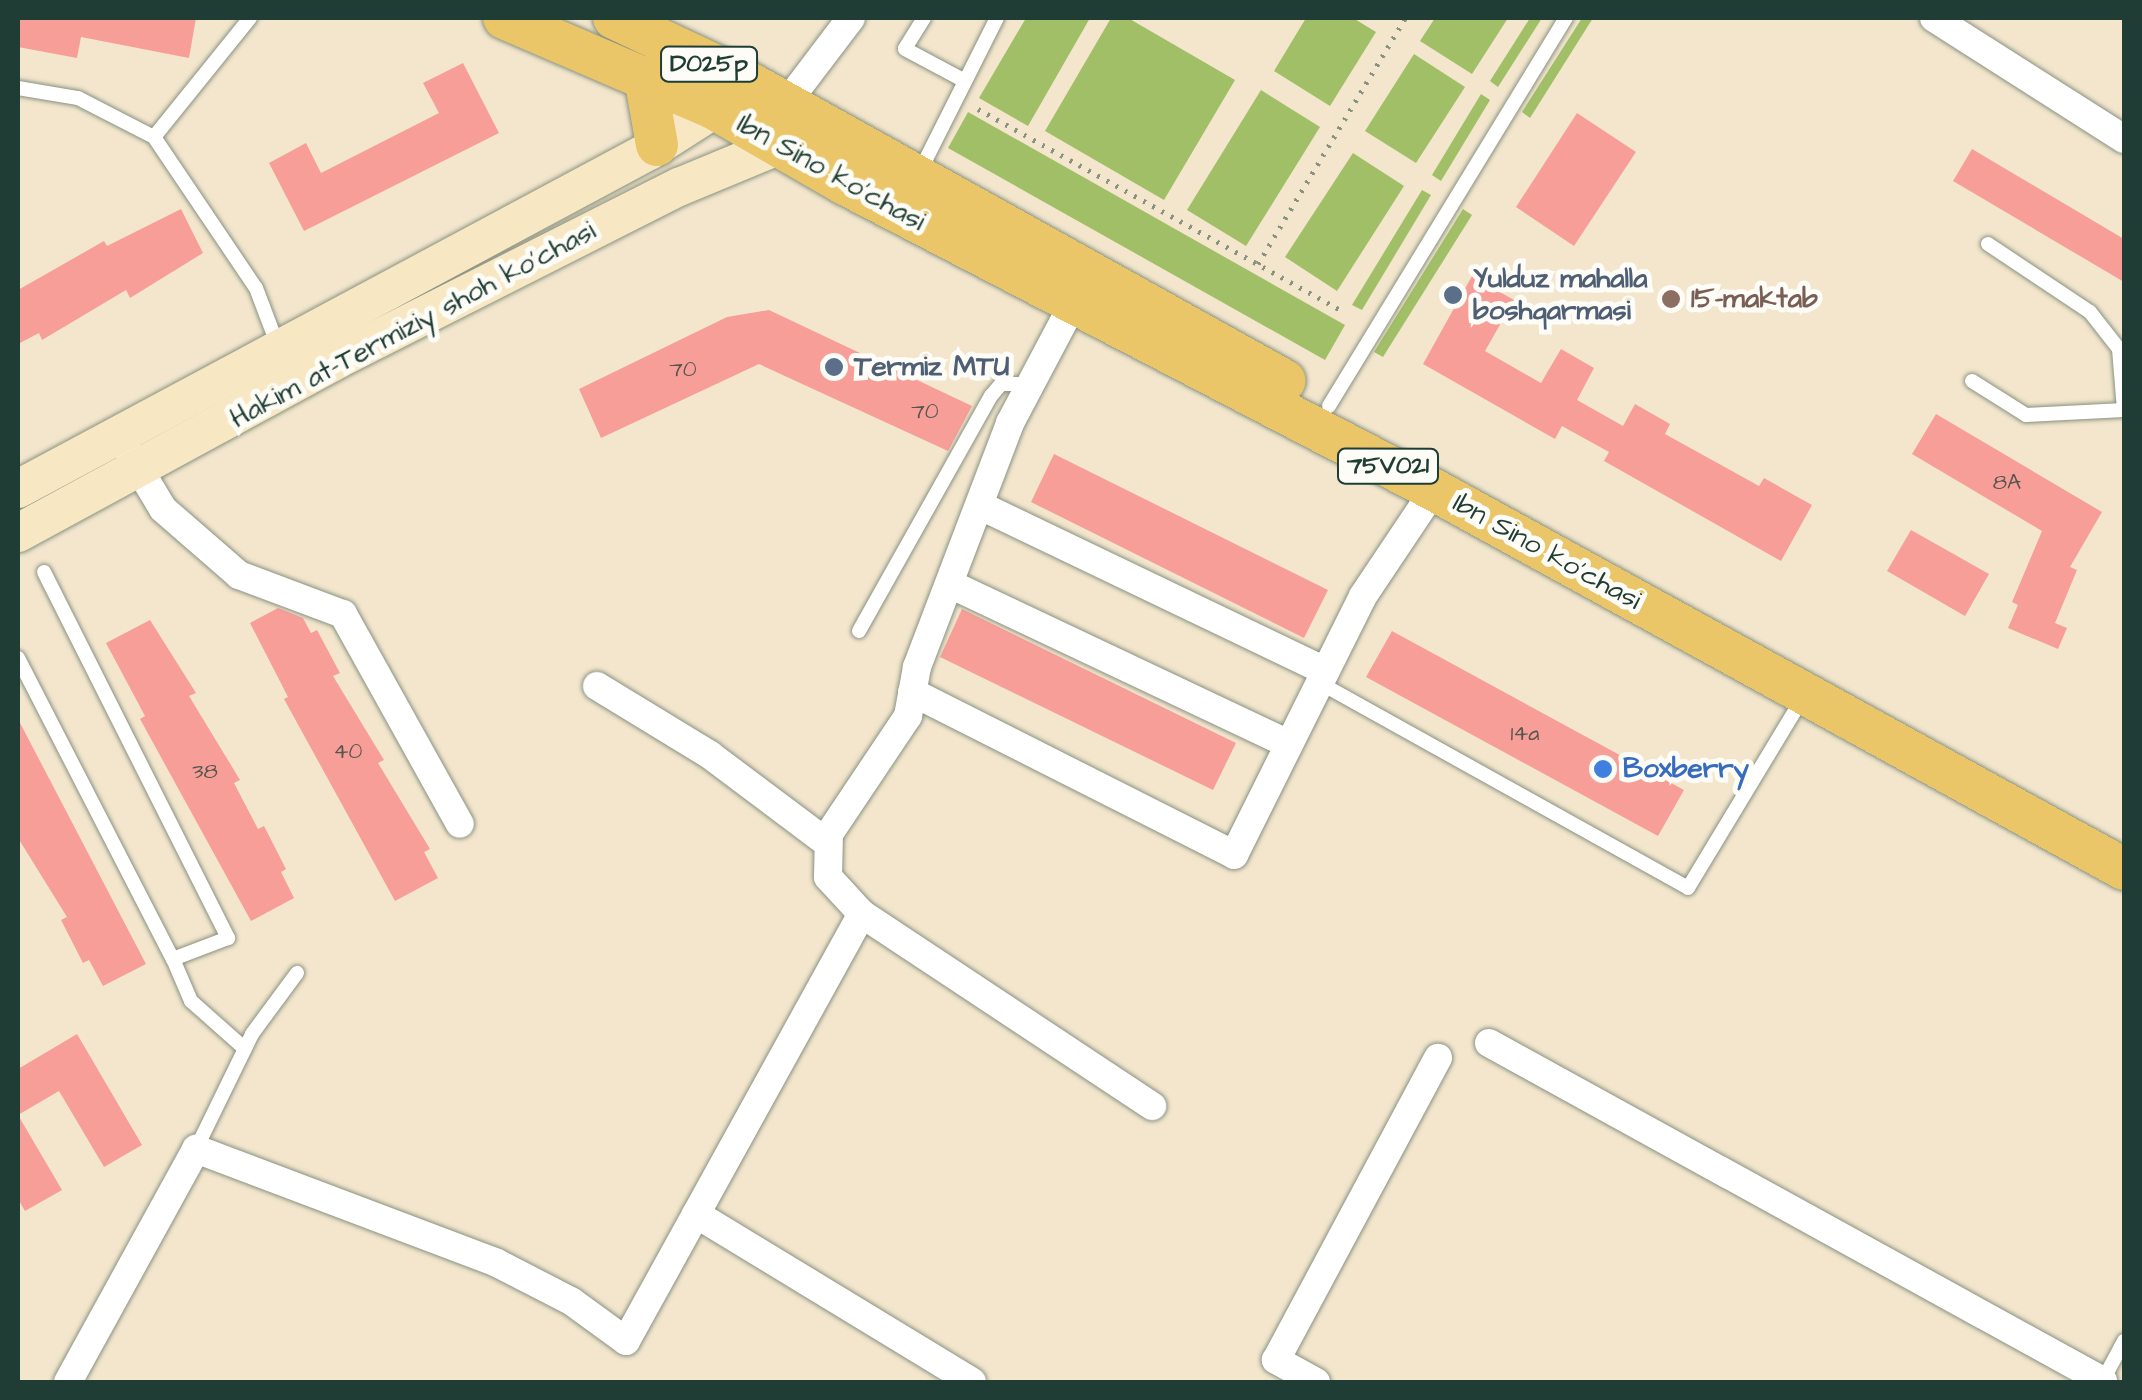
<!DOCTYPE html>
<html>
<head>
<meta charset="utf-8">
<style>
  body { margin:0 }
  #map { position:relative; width:2142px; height:1400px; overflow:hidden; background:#f3e6cd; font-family:"Architects Daughter",sans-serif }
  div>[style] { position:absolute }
  .green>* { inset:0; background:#a1bf66 }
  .building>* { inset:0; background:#f89e99 }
  .path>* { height:5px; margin-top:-2.5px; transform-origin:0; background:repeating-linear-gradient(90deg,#899280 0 2.5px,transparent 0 10.5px) }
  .roads { filter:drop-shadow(0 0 2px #899280) drop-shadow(0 0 2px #899280) }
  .lane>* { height:14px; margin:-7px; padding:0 7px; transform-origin:7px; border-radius:7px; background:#fff }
  .street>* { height:28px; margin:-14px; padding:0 14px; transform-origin:14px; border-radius:14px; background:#fff }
  .secondary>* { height:38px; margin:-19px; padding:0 19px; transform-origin:19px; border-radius:19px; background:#f7e8c3 }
  .primary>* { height:42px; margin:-21px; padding:0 21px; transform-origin:21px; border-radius:21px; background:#ebc669 }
  .dots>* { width:28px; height:28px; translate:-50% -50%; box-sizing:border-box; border:5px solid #fdfcf7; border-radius:50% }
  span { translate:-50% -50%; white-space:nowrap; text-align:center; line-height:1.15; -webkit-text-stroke:10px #fdfcf7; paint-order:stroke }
  .number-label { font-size:22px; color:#55554d }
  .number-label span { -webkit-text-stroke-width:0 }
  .shield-label span { padding:2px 8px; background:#fdfcf7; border:2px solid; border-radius:8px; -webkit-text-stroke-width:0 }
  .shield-label { font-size:25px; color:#1f3d34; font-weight:700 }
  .street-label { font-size:28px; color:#1f3d34 }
  .service-label { font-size:28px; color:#4e5e75; font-weight:700 }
  .left { translate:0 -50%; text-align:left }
  .education-label { font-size:28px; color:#785e54; font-weight:700 }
  .shop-label { font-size:28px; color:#366cbe; font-weight:700 }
  .frame { position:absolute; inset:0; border:20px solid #1f3d34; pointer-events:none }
</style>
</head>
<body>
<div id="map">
  <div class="green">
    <i style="clip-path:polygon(1026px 18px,1090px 18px,1028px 126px,979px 98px)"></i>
    <i style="clip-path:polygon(1111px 18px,1128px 18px,1235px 80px,1164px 200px,1045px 131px)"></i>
    <i style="clip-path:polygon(1306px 18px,1353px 18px,1376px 32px,1330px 106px,1274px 71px)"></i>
    <i style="clip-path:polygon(1435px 18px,1508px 18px,1472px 74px,1420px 41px)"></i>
    <i style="clip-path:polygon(1530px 18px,1542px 18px,1498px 87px,1490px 81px)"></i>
    <i style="clip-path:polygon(1582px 18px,1593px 18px,1530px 118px,1522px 112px)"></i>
    <i style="clip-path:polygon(1414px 54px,1465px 87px,1416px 163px,1365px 131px)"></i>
    <i style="clip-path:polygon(1261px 90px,1320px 127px,1246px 246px,1187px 210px)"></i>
    <i style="clip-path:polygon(1481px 94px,1490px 100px,1441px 181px,1432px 175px)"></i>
    <i style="clip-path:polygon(968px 112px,1345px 325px,1325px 360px,948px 148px)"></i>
    <i style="clip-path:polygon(1353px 153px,1404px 186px,1337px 291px,1285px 257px)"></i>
    <i style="clip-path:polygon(1422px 190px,1431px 195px,1362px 310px,1352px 305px)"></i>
    <i style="clip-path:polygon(1463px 209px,1472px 215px,1383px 357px,1374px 352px)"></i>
  </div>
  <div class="building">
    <i style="clip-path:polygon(18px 18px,196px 18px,189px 58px,81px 37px,77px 58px,18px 47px)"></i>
    <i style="clip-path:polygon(463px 63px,499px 133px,304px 231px,269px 163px,306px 143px,321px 173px,439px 113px,423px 83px)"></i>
    <i style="clip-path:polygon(1577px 113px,1636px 152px,1574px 246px,1516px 207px)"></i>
    <i style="clip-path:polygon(1972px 149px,2124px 239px,2124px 282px,1953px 181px)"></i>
    <i style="clip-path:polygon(181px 209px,203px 253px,130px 298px,126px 290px,42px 340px,39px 333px,18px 344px,18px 290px,104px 241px,107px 246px)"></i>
    <i style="clip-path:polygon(1472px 276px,1514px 300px,1485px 351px,1541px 383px,1561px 349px,1594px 368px,1577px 400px,1623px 426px,1635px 404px,1670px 424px,1665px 434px,1759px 486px,1764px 478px,1812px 505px,1781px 561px,1604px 461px,1609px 452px,1562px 426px,1555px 439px,1423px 364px)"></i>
    <i style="clip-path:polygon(769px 310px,972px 406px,948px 451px,759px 364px,601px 438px,579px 389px,727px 317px)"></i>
    <i style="clip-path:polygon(1936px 414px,2102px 512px,2070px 567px,2077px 570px,2055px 623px,2067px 628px,2058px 649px,2008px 628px,2018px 605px,2012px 602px,2042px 531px,1912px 454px)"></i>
    <i style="clip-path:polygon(1054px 454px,1328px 590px,1304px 638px,1031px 502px)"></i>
    <i style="clip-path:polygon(1911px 530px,1989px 574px,1965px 616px,1887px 571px)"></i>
    <i style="clip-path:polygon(278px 608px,303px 618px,311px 633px,317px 630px,340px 673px,333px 676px,384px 760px,378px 763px,430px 849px,424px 852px,438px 878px,395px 901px,284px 699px,288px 697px,250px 623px)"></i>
    <i style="clip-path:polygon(962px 609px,1236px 743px,1213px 790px,940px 657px)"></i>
    <i style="clip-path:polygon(150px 620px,196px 693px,189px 696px,240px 780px,234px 783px,258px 829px,264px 826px,286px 869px,281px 872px,294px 898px,251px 921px,140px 719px,145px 716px,106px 643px)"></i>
    <i style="clip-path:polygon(1392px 631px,1684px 790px,1658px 836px,1366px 677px)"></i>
    <i style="clip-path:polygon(18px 719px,146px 964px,103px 986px,89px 960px,83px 963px,61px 920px,67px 917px,18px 838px)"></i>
    <i style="clip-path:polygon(77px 1034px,142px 1145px,104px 1167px,59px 1091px,18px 1115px,62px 1190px,25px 1211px,18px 1199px,18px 1069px)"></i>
  </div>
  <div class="path">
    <i style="left:978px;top:109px;width:419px;rotate:29deg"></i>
    <i style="left:1258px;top:264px;width:287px;rotate:-59.1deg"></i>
  </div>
  <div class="roads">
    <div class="lane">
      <i style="left:924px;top:18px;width:36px;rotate:122deg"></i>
      <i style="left:905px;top:49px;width:68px;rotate:28.1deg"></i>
      <i style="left:18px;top:88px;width:61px;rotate:9.5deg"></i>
      <i style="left:78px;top:98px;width:85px;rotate:27.2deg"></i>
      <i style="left:154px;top:137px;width:182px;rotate:56deg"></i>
      <i style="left:256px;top:288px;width:65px;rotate:69.3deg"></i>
      <i style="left:154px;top:137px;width:153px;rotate:-51.1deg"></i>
      <i style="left:920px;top:171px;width:171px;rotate:-63.3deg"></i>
      <i style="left:1988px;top:244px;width:123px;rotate:33.7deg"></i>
      <i style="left:2090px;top:312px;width:47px;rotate:51.9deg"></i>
      <i style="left:2119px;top:349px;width:61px;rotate:85.3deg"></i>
      <i style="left:1972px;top:381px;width:64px;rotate:32.2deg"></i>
      <i style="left:2026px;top:415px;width:98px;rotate:-2.9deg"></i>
      <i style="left:1329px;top:406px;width:455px;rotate:-58.6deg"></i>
      <i style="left:44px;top:572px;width:410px;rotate:63.3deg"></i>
      <i style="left:228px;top:938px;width:59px;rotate:159.1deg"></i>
      <i style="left:173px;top:959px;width:46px;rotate:66.8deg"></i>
      <i style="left:191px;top:1001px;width:72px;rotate:41.6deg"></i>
      <i style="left:859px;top:631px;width:270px;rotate:-60.7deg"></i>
      <i style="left:991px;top:396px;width:16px;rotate:-50deg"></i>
      <i style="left:1001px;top:384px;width:28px"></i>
      <i style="left:18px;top:658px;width:339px;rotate:62.8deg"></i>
      <i style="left:1320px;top:683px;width:421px;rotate:29.1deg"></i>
      <i style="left:1688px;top:888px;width:223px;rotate:-58.9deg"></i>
      <i style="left:196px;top:1149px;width:128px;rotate:-64deg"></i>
      <i style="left:252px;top:1034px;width:76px;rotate:-53.6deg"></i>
      <i style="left:2102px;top:1382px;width:47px;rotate:-61.8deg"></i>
    </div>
    <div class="street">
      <i style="left:1934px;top:18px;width:225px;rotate:32.5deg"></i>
      <i style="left:785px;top:105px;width:109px;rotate:-52.8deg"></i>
      <i style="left:130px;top:454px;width:64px;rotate:59deg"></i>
      <i style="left:163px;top:509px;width:101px;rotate:41deg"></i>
      <i style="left:239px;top:575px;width:111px;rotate:20.6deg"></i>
      <i style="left:343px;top:614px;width:240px;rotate:60.9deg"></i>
      <i style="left:981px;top:506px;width:382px;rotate:25.6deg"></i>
      <i style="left:950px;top:584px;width:375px;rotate:25.3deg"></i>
      <i style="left:597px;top:686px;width:132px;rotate:31.4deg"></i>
      <i style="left:710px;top:755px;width:146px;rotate:36.9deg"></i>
      <i style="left:912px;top:692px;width:361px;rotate:26.8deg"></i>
      <i style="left:1234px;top:855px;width:289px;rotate:-63.5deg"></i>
      <i style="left:1363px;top:596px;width:128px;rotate:-56.2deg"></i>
      <i style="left:862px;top:914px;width:348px;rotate:33.5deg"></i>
      <i style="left:1489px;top:1043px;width:701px;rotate:28.83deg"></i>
      <i style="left:696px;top:1214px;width:323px;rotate:31.3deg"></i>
      <i style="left:68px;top:1382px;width:266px;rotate:-61.2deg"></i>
      <i style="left:196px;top:1149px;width:320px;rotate:20.7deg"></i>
      <i style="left:495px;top:1262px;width:85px;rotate:27.2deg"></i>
      <i style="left:571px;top:1301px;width:68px;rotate:36deg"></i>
      <i style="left:626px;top:1341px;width:488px;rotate:-61.1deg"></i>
      <i style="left:862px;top:914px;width:50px;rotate:-132.6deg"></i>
      <i style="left:828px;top:877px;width:43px;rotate:-88.7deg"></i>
      <i style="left:829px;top:834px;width:142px;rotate:-56.2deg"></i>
      <i style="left:908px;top:716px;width:50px;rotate:-79.6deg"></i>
      <i style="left:917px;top:667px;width:261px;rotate:-69.1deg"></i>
      <i style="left:1010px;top:423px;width:137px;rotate:-62.1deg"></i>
      <i style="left:1316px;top:1382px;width:46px;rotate:-151.2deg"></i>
      <i style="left:1276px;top:1360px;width:343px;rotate:-61.8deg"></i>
    </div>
    <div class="secondary">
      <i style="left:18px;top:489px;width:716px;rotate:-28.18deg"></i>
      <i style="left:649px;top:151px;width:78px;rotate:-32.5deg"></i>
      <i style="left:715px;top:109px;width:22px;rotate:-60deg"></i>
      <i style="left:18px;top:533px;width:375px;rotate:-28.5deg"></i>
      <i style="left:348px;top:354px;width:371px;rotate:-26.8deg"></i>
      <i style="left:679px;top:187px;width:107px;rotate:-22.5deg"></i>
      <i style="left:778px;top:146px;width:24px;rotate:-54deg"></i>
    </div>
    <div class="primary">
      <i style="left:504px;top:18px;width:230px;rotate:23.3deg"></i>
      <i style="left:715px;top:109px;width:150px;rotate:30deg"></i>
      <i style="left:845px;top:184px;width:664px;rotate:27.45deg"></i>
      <i style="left:1434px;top:490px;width:787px;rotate:28.78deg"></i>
      <i style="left:614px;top:18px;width:134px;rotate:25.2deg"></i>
      <i style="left:735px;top:75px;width:629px;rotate:29.09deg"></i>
      <i style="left:645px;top:77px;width:69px;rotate:80deg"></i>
    </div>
  </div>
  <div class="dots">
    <i style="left:1453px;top:295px;background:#5c6f8a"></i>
    <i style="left:1671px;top:299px;background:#8d6e63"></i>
    <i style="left:834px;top:367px;background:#5c6f8a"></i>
    <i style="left:1603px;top:769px;background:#3f7fe0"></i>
  </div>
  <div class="number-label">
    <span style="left:683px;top:370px">70</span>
    <span style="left:925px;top:412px">70</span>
    <span style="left:2007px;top:483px">8A</span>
    <span style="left:1525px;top:734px">14a</span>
    <span style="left:348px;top:752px">40</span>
    <span style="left:205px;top:772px">38</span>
  </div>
  <div class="shield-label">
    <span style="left:709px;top:64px">D025p</span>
    <span style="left:1388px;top:466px">75V021</span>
  </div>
  <div class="street-label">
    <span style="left:831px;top:173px;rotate:29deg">Ibn Sino ko'chasi</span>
    <span style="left:413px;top:325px;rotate:-28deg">Hakim at-Termiziy shoh ko'chasi</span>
    <span style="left:1547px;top:552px;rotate:29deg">Ibn Sino ko'chasi</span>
  </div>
  <div class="service-label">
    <span class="left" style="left:1473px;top:295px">Yulduz mahalla<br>boshqarmasi</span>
    <span class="left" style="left:854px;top:367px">Termiz MTU</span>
  </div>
  <div class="education-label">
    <span class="left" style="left:1691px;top:299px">15-maktab</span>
  </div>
  <div class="shop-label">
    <span class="left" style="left:1623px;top:769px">Boxberry</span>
  </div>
  <div class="frame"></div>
</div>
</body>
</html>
